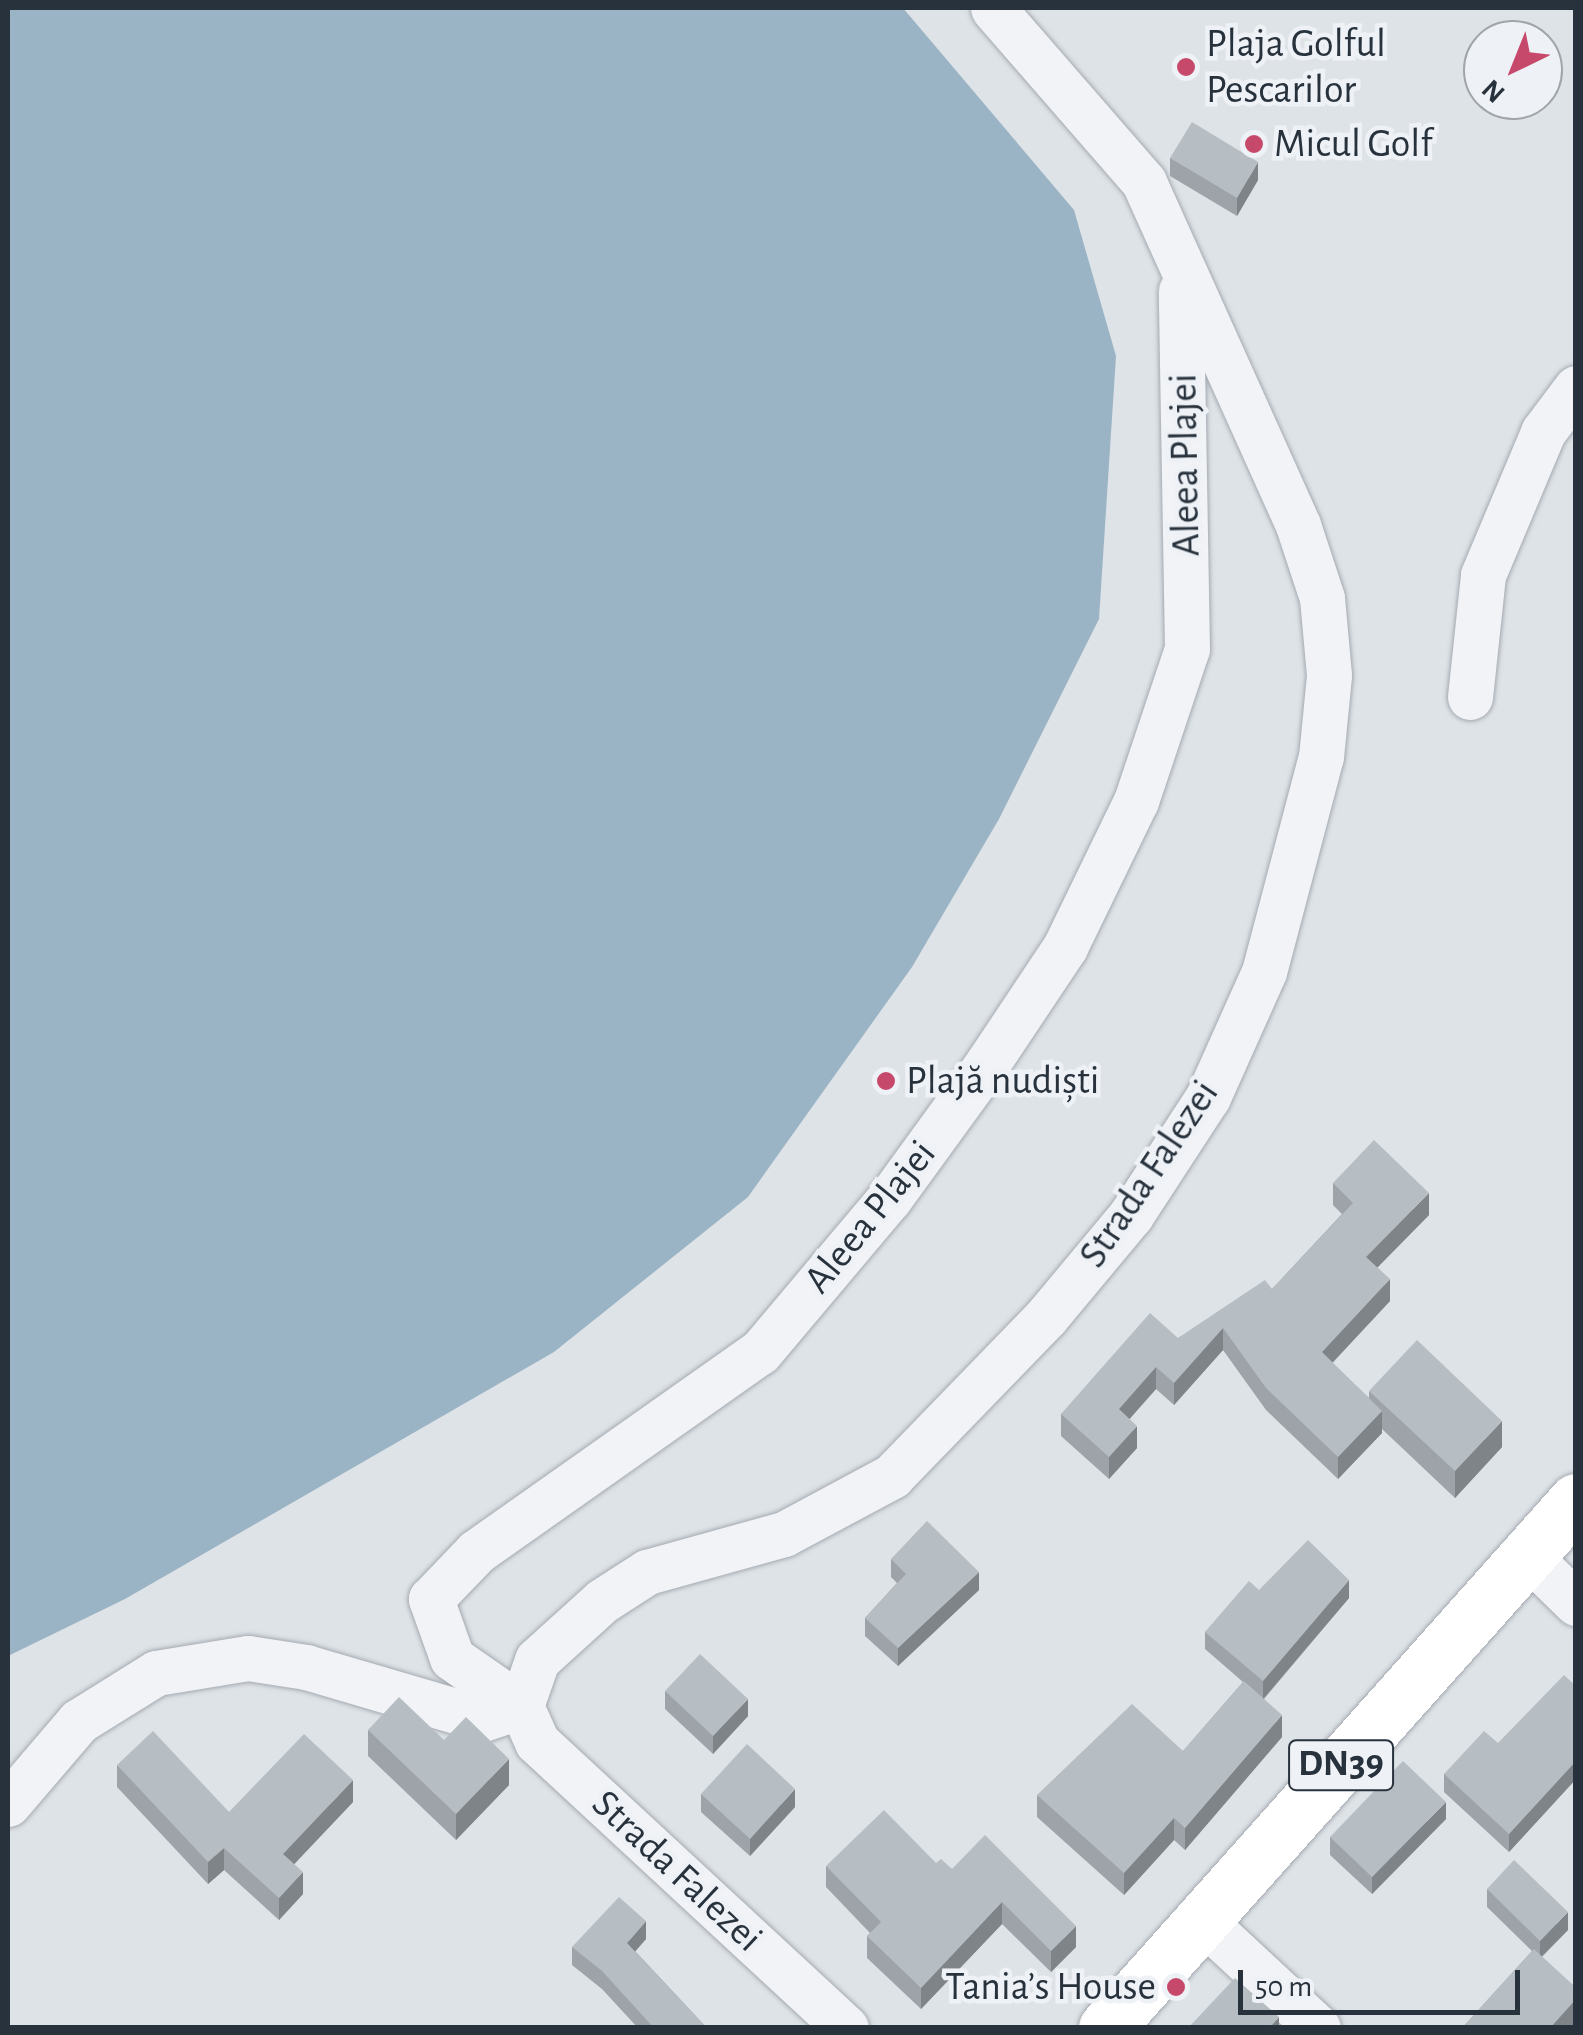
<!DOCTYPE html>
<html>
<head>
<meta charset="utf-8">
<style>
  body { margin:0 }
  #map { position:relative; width:1583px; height:2035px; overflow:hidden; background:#dee3e7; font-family:"Alegreya Sans",sans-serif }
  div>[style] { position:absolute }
  .water>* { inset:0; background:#9bb4c5 }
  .roads { filter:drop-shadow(0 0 2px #a4aab1) drop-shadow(0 0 2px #a4aab1) }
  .minor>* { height:45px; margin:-22.5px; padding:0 22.5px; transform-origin:22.5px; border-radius:22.5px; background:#f1f3f6 }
  .highway>* { height:55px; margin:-27.5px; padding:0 27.5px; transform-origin:27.5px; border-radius:27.5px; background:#fff }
  .wall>* { inset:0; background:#9da3a8 }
  .shaded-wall>* { inset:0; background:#7f8488 }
  .building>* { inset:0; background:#b6bdc3 }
  .dots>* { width:28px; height:28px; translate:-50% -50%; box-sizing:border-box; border:5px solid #eef1f5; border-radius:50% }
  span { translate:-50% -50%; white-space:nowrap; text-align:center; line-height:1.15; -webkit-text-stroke:9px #eef1f5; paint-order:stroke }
  .shield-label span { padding:2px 8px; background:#eef1f5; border:2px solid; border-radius:8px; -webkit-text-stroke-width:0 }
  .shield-label { font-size:38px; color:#28323d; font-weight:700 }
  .poi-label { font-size:40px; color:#28323d }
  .left { translate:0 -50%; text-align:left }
  .right { translate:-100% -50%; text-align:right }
  .street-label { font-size:40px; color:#28323d }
  .frame { position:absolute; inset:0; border:10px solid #28323d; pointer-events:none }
  .north { position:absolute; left:1463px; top:20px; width:100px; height:100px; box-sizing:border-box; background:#eef1f5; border:2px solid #9fa5ab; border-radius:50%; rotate:223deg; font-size:28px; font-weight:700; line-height:40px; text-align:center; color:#28323d }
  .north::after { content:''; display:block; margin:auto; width:35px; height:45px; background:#c6496b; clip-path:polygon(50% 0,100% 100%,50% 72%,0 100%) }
  .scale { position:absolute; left:1238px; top:1970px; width:282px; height:45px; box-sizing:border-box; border:5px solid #28323d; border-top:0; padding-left:12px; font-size:30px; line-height:35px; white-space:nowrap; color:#28323d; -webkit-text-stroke:8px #eef1f5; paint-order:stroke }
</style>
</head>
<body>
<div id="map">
  <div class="water">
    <i style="clip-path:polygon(8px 8px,903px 8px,1074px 210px,1116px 356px,1099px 619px,999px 819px,912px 967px,748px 1197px,554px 1352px,125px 1599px,8px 1656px)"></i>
  </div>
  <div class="roads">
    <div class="minor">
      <i style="left:1470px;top:697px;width:123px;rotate:-83.9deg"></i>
      <i style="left:1483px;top:575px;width:155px;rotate:-67.2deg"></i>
      <i style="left:1543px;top:432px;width:55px;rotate:-53.1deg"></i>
      <i style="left:1527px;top:1555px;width:69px;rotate:44.4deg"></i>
      <i style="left:521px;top:1706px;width:84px;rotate:-145.2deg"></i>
      <i style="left:452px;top:1658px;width:63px;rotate:-109.6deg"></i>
      <i style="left:431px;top:1599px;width:65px;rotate:-46.2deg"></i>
      <i style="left:476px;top:1552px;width:347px;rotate:-35.2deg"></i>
      <i style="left:760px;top:1352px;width:200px;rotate:-49.9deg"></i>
      <i style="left:889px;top:1199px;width:167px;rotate:-54deg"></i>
      <i style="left:987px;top:1064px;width:141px;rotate:-56.3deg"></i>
      <i style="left:1065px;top:947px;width:162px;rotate:-64.1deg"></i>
      <i style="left:1136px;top:801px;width:160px;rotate:-71.5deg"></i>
      <i style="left:1187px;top:649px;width:358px;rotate:-91deg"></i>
      <i style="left:8px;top:1804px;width:109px;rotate:-49.5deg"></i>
      <i style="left:79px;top:1721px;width:91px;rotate:-31.9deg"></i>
      <i style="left:156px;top:1673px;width:93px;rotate:-9.3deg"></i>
      <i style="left:248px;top:1658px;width:59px;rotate:8.8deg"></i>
      <i style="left:306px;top:1667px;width:184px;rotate:16.4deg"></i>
      <i style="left:483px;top:1719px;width:40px;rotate:-18.9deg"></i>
      <i style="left:1203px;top:1921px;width:157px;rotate:42.9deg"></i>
      <i style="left:846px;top:2028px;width:421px;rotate:-137.2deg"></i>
      <i style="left:537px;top:1742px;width:39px;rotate:-114deg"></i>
      <i style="left:521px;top:1706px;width:49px;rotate:-70.8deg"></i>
      <i style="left:537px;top:1660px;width:88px;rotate:-42.2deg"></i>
      <i style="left:602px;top:1601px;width:54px;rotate:-32.8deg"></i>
      <i style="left:647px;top:1572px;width:142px;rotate:-15.5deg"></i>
      <i style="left:784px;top:1534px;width:123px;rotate:-28.2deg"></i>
      <i style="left:892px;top:1476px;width:221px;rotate:-45.9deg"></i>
      <i style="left:1046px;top:1317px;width:133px;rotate:-50.2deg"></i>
      <i style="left:1131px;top:1215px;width:141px;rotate:-56.9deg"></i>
      <i style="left:1208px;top:1097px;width:137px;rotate:-65.9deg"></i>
      <i style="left:1264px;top:972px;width:222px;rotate:-75.2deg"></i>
      <i style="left:1321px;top:757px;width:82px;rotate:-84.4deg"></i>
      <i style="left:1329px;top:675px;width:77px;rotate:-95.2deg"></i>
      <i style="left:1322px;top:598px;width:77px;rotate:-108.2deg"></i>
      <i style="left:1298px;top:525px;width:376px;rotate:-114.2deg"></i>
      <i style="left:1144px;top:182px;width:230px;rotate:-131deg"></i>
    </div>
    <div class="highway">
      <i style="left:1106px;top:2028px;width:706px;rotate:-48.27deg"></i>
    </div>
  </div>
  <div class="wall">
    <i style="clip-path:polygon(1170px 158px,1258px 180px,1237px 216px,1170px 176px)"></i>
    <i style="clip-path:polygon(1333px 1183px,1429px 1215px,1377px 1268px,1390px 1301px,1332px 1363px,1369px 1398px,1369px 1391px,1502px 1447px,1455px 1498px,1382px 1429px,1382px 1433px,1338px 1479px,1266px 1410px,1223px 1350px,1174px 1405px,1156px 1389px,1129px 1419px,1137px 1448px,1109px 1479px,1061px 1436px,1061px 1414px,1178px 1338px,1272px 1289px,1342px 1214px,1333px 1205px)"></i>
    <i style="clip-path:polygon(891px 1559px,979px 1590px,898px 1666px,865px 1636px,865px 1618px,897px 1583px,891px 1577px)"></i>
    <i style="clip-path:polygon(1259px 1590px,1349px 1598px,1264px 1699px,1282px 1737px,1185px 1850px,1174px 1840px,1124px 1895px,1037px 1817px,1037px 1795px,1183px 1751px,1243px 1682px,1205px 1649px,1205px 1632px)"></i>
    <i style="clip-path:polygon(1576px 1686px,1576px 1779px,1509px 1852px,1444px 1792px,1444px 1774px,1498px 1743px)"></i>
    <i style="clip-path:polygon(665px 1691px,748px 1716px,713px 1754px,665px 1709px)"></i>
    <i style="clip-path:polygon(368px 1730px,509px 1785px,456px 1840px,368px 1756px)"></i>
    <i style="clip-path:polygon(117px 1765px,229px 1812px,353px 1802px,294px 1864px,303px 1894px,279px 1920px,224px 1870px,208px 1884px,117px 1787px)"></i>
    <i style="clip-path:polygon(701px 1794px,795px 1807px,750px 1856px,701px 1812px)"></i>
    <i style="clip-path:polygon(1446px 1819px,1372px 1894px,1330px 1855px,1330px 1837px)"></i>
    <i style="clip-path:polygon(936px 1863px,952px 1869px,1076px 1947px,1051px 1972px,1002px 1924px,921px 2009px,867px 1958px,867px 1936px,870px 1933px,826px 1887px,826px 1866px)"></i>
    <i style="clip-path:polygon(1487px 1889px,1568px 1930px,1542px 1957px,1576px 1988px,1576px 2025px,1573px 2028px,1462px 2028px,1532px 1951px,1487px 1907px)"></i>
    <i style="clip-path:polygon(646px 1939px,635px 1951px,707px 2028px,638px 2028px,602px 1989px,572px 1965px,572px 1947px)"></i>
  </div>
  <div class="shaded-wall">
    <i style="clip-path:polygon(1258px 162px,1258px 180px,1237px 216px,1237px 198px)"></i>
    <i style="clip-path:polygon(1429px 1193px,1429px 1215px,1366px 1279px,1366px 1257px)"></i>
    <i style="clip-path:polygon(1390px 1279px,1390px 1301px,1322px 1374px,1322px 1352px)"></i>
    <i style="clip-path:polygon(1223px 1328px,1223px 1350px,1174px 1405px,1174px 1383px)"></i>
    <i style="clip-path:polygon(1156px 1367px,1156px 1389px,1119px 1431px,1119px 1409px)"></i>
    <i style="clip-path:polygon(1382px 1411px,1382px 1433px,1338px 1479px,1338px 1457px)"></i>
    <i style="clip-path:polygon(1502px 1421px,1502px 1447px,1455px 1498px,1455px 1471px)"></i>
    <i style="clip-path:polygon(1137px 1426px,1137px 1448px,1109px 1479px,1109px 1457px)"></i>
    <i style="clip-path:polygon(979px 1572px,979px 1590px,898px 1666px,898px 1648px)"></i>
    <i style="clip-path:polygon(1349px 1580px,1349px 1598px,1263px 1699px,1263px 1681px)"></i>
    <i style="clip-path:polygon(748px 1699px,748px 1716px,713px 1754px,713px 1736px)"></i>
    <i style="clip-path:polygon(1282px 1715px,1282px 1737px,1185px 1850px,1185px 1828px)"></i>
    <i style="clip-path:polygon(509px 1759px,509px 1785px,456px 1840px,456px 1814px)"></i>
    <i style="clip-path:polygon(1576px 1761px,1576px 1779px,1509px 1852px,1509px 1834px)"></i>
    <i style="clip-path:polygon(353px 1780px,353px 1802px,283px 1876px,283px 1854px)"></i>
    <i style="clip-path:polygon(795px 1789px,795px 1807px,750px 1856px,750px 1839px)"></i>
    <i style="clip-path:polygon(1446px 1802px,1446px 1819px,1372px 1894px,1372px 1877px)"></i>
    <i style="clip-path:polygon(1174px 1818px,1174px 1840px,1124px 1895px,1124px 1873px)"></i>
    <i style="clip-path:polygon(224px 1848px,224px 1870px,208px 1884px,208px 1862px)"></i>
    <i style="clip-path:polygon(303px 1872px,303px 1894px,279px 1920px,279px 1898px)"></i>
    <i style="clip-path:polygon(1002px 1902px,1002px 1924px,921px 2009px,921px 1988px)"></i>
    <i style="clip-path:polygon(1568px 1912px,1568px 1930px,1540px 1958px,1540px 1941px)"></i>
    <i style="clip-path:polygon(646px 1921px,646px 1939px,627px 1961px,627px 1943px)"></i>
    <i style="clip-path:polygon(1076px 1926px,1076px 1947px,1051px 1972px,1051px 1951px)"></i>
    <i style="clip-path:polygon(1576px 1999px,1576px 2025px,1573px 2028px,1550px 2028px)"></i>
    <i style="clip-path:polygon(1279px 2017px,1279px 2028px,1269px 2028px)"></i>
  </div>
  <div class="building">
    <i style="clip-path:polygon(1192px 122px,1258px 162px,1237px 198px,1170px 158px)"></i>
    <i style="clip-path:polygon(1374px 1140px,1429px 1193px,1366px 1257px,1390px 1279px,1322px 1352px,1382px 1411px,1338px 1457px,1266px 1388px,1223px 1328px,1174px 1383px,1156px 1367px,1119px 1409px,1137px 1426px,1109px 1457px,1061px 1414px,1150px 1313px,1178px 1338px,1265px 1280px,1272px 1289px,1353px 1203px,1333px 1183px)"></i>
    <i style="clip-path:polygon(1417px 1340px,1502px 1421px,1455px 1471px,1369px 1391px)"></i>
    <i style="clip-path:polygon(927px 1521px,979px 1572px,898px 1648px,865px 1618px,906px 1574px,891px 1559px)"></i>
    <i style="clip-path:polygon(1308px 1540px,1349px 1580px,1263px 1681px,1205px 1632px,1249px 1581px,1259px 1590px)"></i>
    <i style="clip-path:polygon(700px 1654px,748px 1699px,713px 1736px,665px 1691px)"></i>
    <i style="clip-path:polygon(1564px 1675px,1576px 1686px,1576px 1761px,1509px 1834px,1444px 1774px,1484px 1731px,1498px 1743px)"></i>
    <i style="clip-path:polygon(1244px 1681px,1282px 1715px,1185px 1828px,1174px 1818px,1124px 1873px,1037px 1795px,1132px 1704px,1183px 1751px)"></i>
    <i style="clip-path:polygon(399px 1697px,444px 1740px,466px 1717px,509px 1759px,456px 1814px,368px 1730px)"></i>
    <i style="clip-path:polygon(153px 1731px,229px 1812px,304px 1734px,353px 1780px,283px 1854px,303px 1872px,279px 1898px,224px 1848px,208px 1862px,117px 1765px)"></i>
    <i style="clip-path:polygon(747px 1744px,795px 1789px,750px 1839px,701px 1794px)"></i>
    <i style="clip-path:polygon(1403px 1761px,1446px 1802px,1372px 1877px,1330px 1837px)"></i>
    <i style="clip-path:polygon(884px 1810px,936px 1863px,941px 1859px,952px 1869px,985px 1835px,1076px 1926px,1051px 1951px,1002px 1902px,921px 1988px,867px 1936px,881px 1922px,826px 1866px)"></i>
    <i style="clip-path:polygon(1514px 1860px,1568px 1912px,1540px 1941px,1487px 1889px)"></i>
    <i style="clip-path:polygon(619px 1897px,646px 1921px,627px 1943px,707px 2028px,654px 2028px,602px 1971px,572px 1947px)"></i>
    <i style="clip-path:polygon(1534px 1949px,1576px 1988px,1576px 1999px,1550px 2028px,1462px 2028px)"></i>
    <i style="clip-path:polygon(1235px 1978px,1279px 2017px,1269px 2028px,1188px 2028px)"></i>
  </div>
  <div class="dots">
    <i style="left:1186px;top:67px;background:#c6496b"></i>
    <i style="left:1254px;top:144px;background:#c6496b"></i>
    <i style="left:886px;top:1081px;background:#c6496b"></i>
    <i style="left:1176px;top:1987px;background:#c6496b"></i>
  </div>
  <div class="shield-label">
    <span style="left:1341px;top:1765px">DN39</span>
  </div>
  <div class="poi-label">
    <span class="left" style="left:1206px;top:67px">Plaja Golful<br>Pescarilor</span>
    <span class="left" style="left:1274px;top:144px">Micul Golf</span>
    <span class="left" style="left:906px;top:1081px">Plajă nudiști</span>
    <span class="right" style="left:1156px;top:1987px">Tania’s House</span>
  </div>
  <div class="street-label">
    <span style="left:1185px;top:465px;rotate:-91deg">Aleea Plajei</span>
    <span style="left:1149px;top:1174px;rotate:-56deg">Strada Falezei</span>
    <span style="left:870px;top:1217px;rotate:-51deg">Aleea Plajei</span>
    <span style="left:677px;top:1871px;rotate:43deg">Strada Falezei</span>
  </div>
  <div class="frame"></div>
  <div class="north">N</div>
  <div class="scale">50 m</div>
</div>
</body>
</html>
